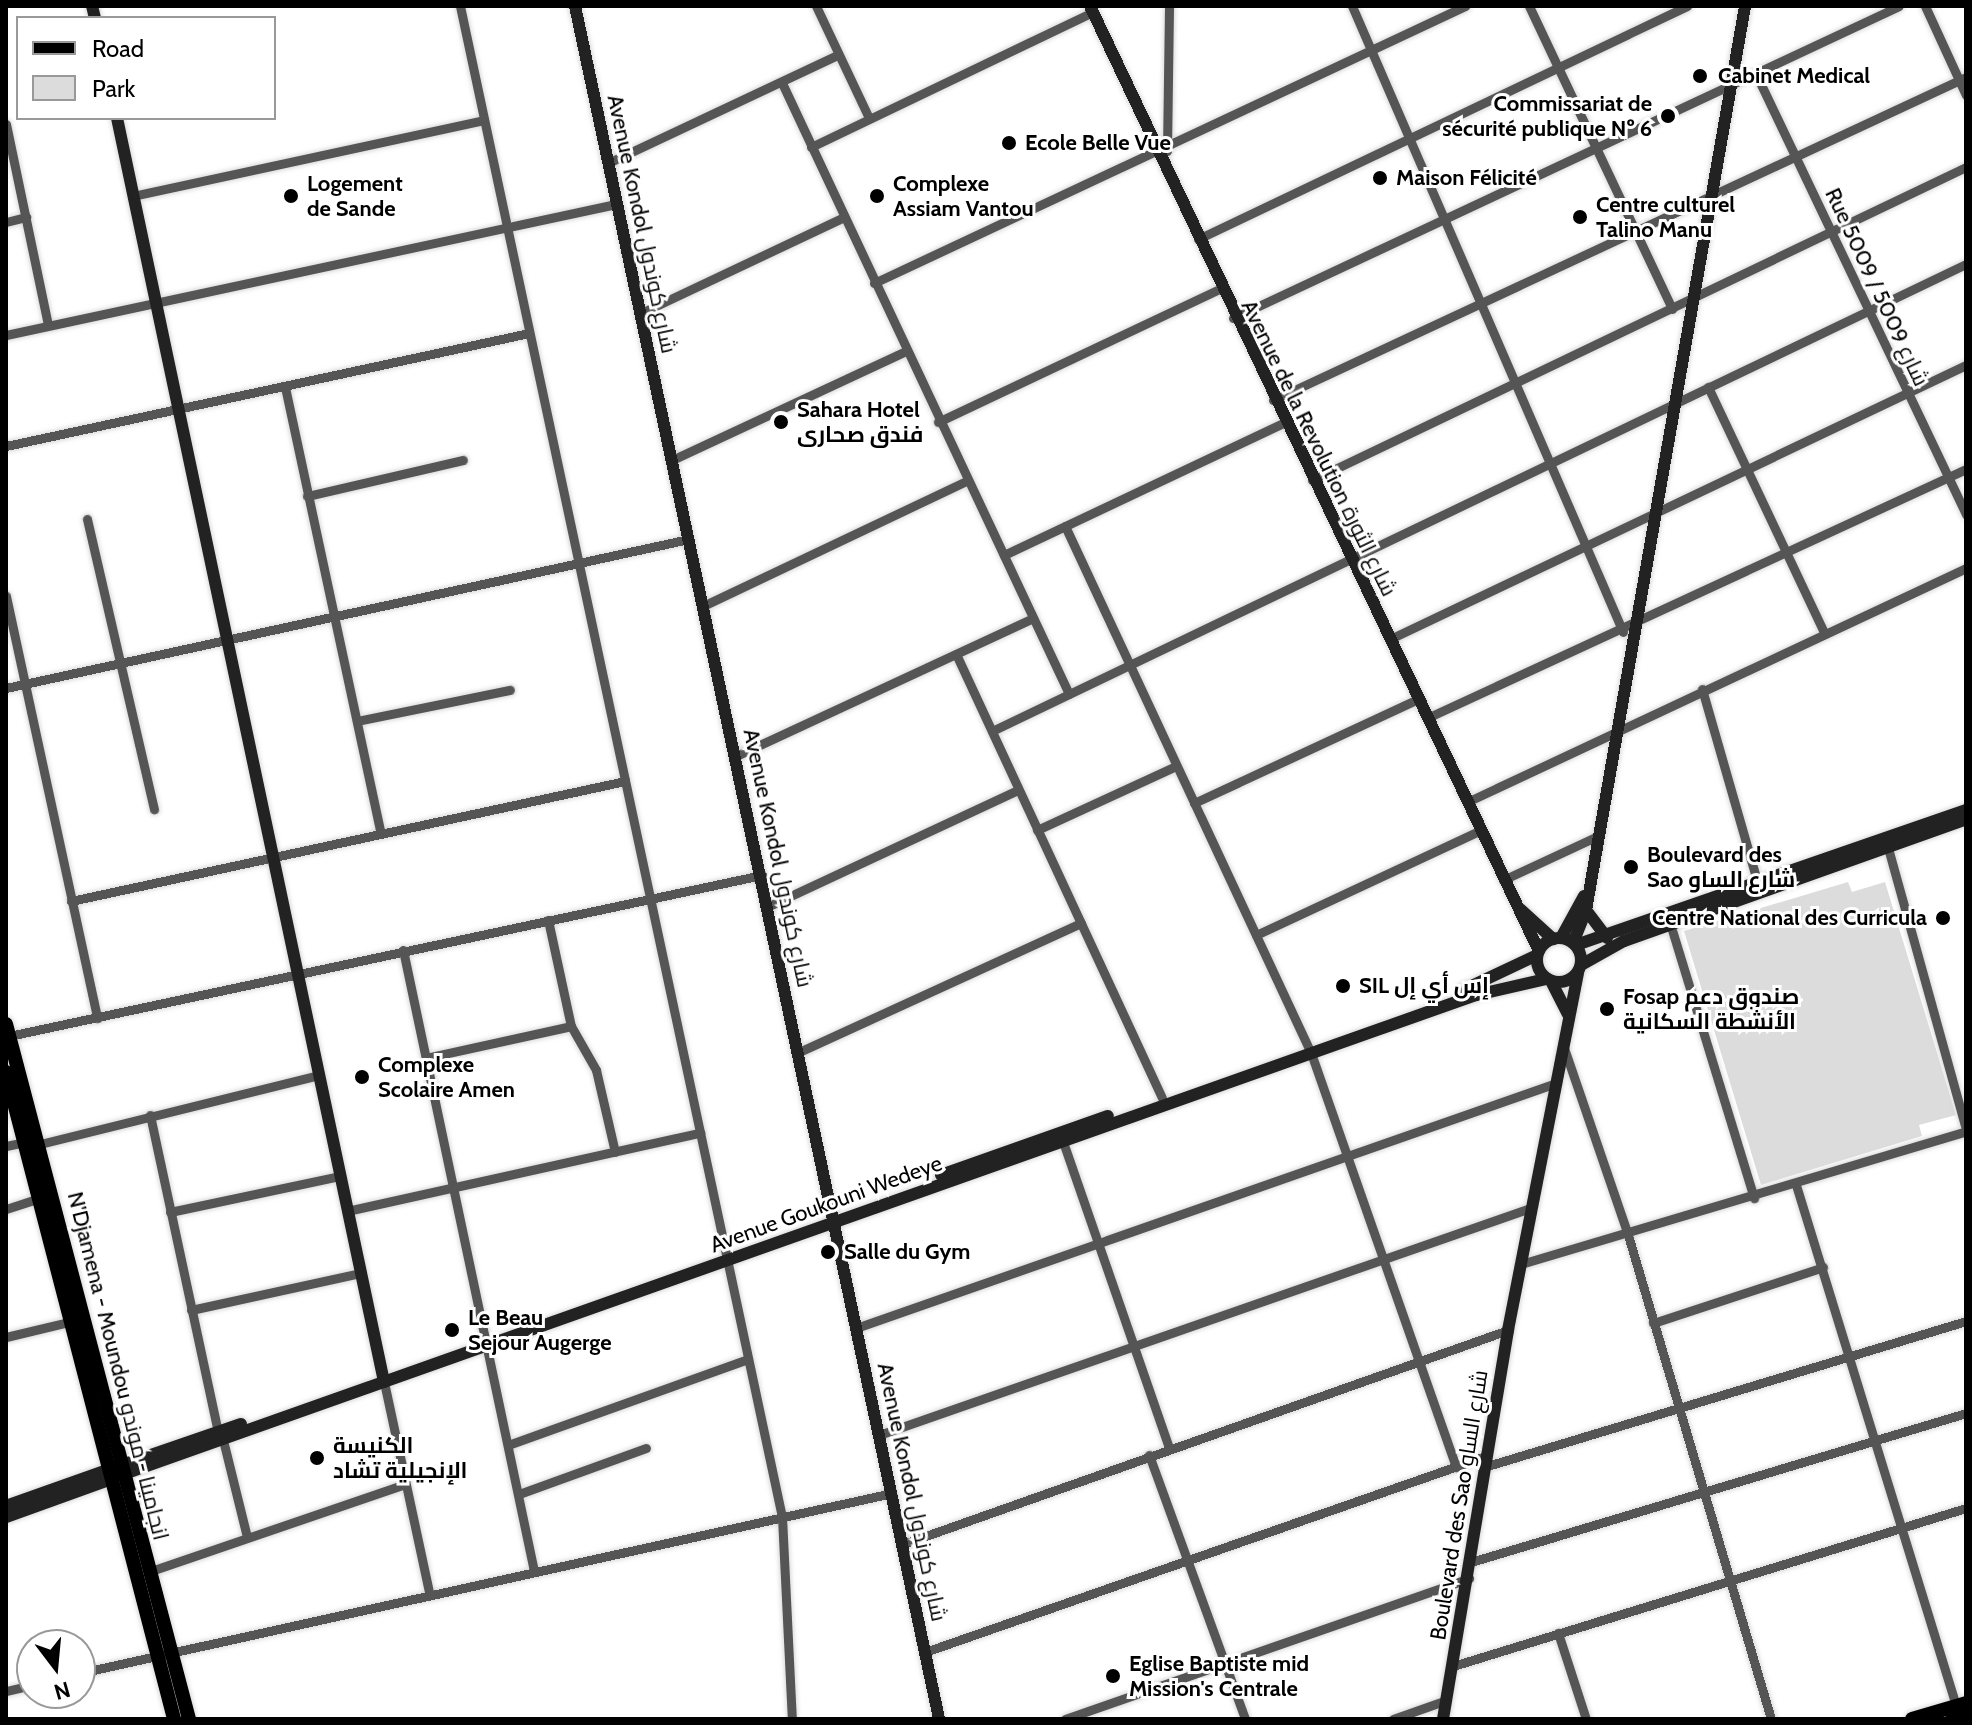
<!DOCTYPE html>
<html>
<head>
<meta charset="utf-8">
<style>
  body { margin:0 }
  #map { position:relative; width:1972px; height:1725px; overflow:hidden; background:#fff; font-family:Cabin,Cairo,sans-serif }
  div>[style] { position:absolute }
  .green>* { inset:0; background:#dcdcdc }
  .roads { filter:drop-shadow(0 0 2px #dbdbdb) drop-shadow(0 0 2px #dbdbdb) }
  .street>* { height:9px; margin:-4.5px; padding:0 4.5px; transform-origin:4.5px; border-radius:4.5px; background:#555 }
  .secondary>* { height:12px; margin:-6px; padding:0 6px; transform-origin:6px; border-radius:6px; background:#222 }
  .secondary>.ring { margin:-6px; padding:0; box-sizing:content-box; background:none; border:12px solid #222; border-radius:50% }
  .primary>* { height:14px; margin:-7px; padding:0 7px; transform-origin:7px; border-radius:7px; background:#000 }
  .dots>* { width:22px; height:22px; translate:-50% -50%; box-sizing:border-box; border:4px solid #fff; border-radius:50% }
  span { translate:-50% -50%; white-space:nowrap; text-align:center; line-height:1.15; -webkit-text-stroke:6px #fff; paint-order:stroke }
  .poi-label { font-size:22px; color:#000; font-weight:700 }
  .left { translate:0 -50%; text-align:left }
  .right { translate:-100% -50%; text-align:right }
  .street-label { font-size:22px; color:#000 }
  .frame { position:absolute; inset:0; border:8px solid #000; pointer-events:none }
  .legend { position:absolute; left:16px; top:16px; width:260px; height:104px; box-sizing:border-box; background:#fff; border:2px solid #999; margin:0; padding:10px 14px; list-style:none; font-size:24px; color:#000 }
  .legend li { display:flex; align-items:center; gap:16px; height:40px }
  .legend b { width:40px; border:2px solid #999 }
  .north { position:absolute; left:16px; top:1629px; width:80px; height:80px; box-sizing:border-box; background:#fff; border:2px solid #999; border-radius:50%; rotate:164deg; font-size:22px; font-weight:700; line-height:32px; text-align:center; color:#000 }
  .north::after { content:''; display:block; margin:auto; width:28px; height:36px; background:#000; clip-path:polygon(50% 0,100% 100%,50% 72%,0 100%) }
</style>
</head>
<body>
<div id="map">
  <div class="green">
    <i style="clip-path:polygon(1848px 882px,1852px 892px,1885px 882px,1956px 1115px,1919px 1125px,1922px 1136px,1761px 1185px,1684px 931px)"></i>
  </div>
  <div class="roads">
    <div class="street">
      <i style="left:460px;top:6px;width:1545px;rotate:77.97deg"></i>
      <i style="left:782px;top:1517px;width:202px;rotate:87.2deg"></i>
      <i style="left:816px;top:6px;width:124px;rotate:64.7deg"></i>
      <i style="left:1352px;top:6px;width:682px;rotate:66.59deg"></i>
      <i style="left:1529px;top:6px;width:335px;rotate:64.7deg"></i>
      <i style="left:1925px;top:6px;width:98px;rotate:65.3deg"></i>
      <i style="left:1756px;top:74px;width:488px;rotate:64.5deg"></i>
      <i style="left:782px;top:83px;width:675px;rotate:64.84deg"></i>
      <i style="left:6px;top:124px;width:205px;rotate:78.2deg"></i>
      <i style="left:811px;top:147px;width:313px;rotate:-25.6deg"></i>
      <i style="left:1167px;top:151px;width:145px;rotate:-89.2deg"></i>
      <i style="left:608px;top:163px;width:254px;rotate:-25.2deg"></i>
      <i style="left:133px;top:196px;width:359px;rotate:-12.2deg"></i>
      <i style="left:6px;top:222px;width:21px;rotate:-14deg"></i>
      <i style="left:1198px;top:239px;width:542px;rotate:-25.48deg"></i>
      <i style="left:874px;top:283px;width:653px;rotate:-25.11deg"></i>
      <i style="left:641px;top:313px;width:225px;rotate:-25.3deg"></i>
      <i style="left:1233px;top:318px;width:735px;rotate:-25.1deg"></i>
      <i style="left:6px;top:335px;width:624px;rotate:-12.12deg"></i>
      <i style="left:285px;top:387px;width:456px;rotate:77.9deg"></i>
      <i style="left:1708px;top:387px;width:273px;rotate:64.7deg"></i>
      <i style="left:1273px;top:400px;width:765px;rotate:-24.99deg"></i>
      <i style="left:938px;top:422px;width:312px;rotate:-25.3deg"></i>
      <i style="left:6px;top:446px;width:535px;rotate:-12.19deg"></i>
      <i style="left:672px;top:460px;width:258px;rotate:-25deg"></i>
      <i style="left:1312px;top:480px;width:725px;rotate:-25.58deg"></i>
      <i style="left:307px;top:496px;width:160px;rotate:-13deg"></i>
      <i style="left:87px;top:519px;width:298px;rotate:77deg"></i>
      <i style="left:1065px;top:526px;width:582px;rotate:64.98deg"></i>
      <i style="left:1311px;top:1053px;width:439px;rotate:70.7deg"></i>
      <i style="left:1004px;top:555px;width:311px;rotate:-25.3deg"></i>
      <i style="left:6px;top:596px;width:432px;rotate:77.8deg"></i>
      <i style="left:703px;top:606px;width:291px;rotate:-25.4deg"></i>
      <i style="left:1390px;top:639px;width:638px;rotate:-25.44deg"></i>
      <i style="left:956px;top:654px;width:489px;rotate:65.1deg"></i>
      <i style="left:6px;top:688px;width:699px;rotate:-12.31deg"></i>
      <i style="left:1702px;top:689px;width:203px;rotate:74deg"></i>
      <i style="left:1427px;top:718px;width:594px;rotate:-24.8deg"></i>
      <i style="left:357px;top:721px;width:156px;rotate:-11.5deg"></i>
      <i style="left:992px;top:731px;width:1080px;rotate:-25.62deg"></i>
      <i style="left:736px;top:756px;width:327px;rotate:-24.9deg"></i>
      <i style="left:1467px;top:802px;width:551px;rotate:-25.12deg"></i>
      <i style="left:1194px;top:803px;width:249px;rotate:-24.9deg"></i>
      <i style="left:1037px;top:830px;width:153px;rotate:-24.7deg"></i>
      <i style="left:1888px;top:848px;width:292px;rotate:74.5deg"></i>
      <i style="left:1503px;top:880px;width:105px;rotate:-24.9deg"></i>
      <i style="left:71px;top:901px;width:567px;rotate:-12.22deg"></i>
      <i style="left:769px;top:906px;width:275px;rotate:-25deg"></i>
      <i style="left:548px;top:920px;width:108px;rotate:77.8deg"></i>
      <i style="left:571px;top:1026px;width:51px;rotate:60.4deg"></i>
      <i style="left:596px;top:1070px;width:84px;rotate:77deg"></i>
      <i style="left:1669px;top:920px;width:291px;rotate:73deg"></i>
      <i style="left:1256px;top:935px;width:248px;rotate:-25deg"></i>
      <i style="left:403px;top:950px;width:635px;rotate:78.09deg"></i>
      <i style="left:9px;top:1036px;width:770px;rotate:-12.07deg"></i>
      <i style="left:1564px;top:1048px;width:198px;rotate:71.1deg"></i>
      <i style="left:1628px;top:1235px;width:505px;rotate:73.54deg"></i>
      <i style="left:799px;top:1052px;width:310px;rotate:-24.6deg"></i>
      <i style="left:426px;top:1058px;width:148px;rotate:-12.4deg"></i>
      <i style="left:150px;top:1115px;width:324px;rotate:77.9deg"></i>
      <i style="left:1061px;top:1136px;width:330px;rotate:70.9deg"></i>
      <i style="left:40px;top:1144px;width:287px;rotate:-13.9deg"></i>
      <i style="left:6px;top:1146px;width:19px;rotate:-12deg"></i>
      <i style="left:1796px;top:1185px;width:548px;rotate:72.92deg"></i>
      <i style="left:6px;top:1209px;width:36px;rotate:-18deg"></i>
      <i style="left:347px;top:1211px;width:362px;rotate:-12.5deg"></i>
      <i style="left:170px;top:1212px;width:173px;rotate:-12deg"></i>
      <i style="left:1521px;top:1264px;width:464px;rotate:-16.6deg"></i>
      <i style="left:191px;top:1310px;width:174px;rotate:-12.3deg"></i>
      <i style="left:1653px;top:1323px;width:179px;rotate:-18.2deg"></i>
      <i style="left:856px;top:1328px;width:738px;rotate:-19.29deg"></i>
      <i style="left:6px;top:1337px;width:65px;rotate:-13.4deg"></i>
      <i style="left:384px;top:1382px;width:215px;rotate:77.9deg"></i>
      <i style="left:879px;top:1435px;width:689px;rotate:-19.22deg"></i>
      <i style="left:223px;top:1440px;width:100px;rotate:76.1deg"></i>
      <i style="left:508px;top:1445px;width:255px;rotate:-19.7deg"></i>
      <i style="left:1149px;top:1455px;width:281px;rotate:70deg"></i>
      <i style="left:1484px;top:1467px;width:504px;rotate:-16.85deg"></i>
      <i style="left:519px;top:1494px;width:135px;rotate:-19.9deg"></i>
      <i style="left:903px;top:1544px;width:642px;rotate:-19.48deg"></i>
      <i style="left:1471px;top:1562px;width:517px;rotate:-16.75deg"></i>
      <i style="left:148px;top:1572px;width:272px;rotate:-18.9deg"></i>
      <i style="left:1558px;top:1633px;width:90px;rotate:72deg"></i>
      <i style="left:925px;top:1652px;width:594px;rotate:-19.26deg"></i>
      <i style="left:1453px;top:1666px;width:537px;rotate:-17.12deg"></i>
      <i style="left:80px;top:1673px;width:832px;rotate:-12.5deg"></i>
      <i style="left:6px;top:1691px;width:27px;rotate:-13deg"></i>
      <i style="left:1065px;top:1719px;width:428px;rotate:-19.2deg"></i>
      <i style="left:1393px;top:1719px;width:57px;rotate:-19.4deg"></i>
    </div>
    <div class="secondary">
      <i style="left:92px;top:6px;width:12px;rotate:76deg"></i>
      <i style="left:575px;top:6px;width:1751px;rotate:78deg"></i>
      <i style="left:1090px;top:6px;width:1046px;rotate:64.59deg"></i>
      <i style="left:117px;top:118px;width:1292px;rotate:78.07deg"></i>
      <i style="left:1520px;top:909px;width:45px;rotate:42.3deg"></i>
      <i style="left:1586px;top:910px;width:35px;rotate:53deg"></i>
      <i class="ring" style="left:1537px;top:938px;width:32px;height:32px"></i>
      <i style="left:1561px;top:938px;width:48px;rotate:-61.3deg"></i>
      <i style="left:1573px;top:943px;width:35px;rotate:-68deg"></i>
      <i style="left:1586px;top:910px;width:918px;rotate:-80.02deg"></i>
      <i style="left:1576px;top:945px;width:413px;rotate:-19.1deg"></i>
      <i style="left:1581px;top:965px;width:49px;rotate:-29.2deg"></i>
      <i style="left:1624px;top:941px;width:363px;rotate:-19.6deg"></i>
      <i style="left:1551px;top:981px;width:37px;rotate:63deg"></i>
      <i style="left:1461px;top:991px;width:84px;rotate:-25.3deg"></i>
      <i style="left:941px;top:1175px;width:177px;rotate:-19.5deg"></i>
      <i style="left:119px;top:1466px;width:129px;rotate:-19deg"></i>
      <i style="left:121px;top:1475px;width:1438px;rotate:-19.51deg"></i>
      <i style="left:1476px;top:995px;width:72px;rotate:-12.9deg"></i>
      <i style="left:6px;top:1506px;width:107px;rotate:-19.6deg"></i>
      <i style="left:6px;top:1517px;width:109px;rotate:-19.8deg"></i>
      <i style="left:1443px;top:1719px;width:394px;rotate:-80.5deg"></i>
      <i style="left:1508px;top:1330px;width:364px;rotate:-78.9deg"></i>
    </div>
    <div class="primary">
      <i style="left:6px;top:1024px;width:719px;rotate:75.25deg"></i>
      <i style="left:6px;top:1072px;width:668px;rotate:75.44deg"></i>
      <i style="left:1912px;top:1719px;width:56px;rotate:-16.5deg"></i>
      <i style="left:1952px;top:1719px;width:15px;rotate:-16deg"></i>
    </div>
  </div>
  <div class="dots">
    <i style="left:1700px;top:76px;background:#000"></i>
    <i style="left:1668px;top:116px;background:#000"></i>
    <i style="left:1009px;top:143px;background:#000"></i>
    <i style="left:1380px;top:178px;background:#000"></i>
    <i style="left:291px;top:196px;background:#000"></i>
    <i style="left:877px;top:196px;background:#000"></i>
    <i style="left:1580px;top:217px;background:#000"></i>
    <i style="left:781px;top:422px;background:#000"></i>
    <i style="left:1631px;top:867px;background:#000"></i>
    <i style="left:1943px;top:918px;background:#000"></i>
    <i style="left:1343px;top:986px;background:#000"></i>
    <i style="left:1607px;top:1009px;background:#000"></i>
    <i style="left:362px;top:1077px;background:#000"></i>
    <i style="left:828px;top:1252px;background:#000"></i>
    <i style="left:452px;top:1330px;background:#000"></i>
    <i style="left:317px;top:1458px;background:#000"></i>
    <i style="left:1113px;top:1676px;background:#000"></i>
  </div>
  <div class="poi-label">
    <span class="left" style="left:1718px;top:76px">Cabinet Medical</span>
    <span class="right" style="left:1652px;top:116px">Commissariat de<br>sécurité publique Nº 6</span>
    <span class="left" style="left:1025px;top:143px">Ecole Belle Vue</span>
    <span class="left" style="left:1396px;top:178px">Maison Félicité</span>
    <span class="left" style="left:307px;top:196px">Logement<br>de Sande</span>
    <span class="left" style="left:893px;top:196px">Complexe<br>Assiam Vantou</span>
    <span class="left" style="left:1596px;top:217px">Centre culturel<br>Talino Manu</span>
    <span class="left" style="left:797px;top:422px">Sahara Hotel<br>فندق صحارى</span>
    <span class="left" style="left:1647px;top:867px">Boulevard des<br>Sao شارع الساو</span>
    <span class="right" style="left:1927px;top:918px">Centre National des Curricula</span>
    <span class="left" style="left:1359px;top:986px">SIL إس أي إل</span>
    <span class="left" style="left:1623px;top:1009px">Fosap صندوق دعم<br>الأنشطة السكانية</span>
    <span class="left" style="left:378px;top:1077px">Complexe<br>Scolaire Amen</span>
    <span class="left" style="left:844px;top:1252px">Salle du Gym</span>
    <span class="left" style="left:468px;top:1330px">Le Beau<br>Sejour Augerge</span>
    <span class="left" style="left:333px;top:1458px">الكنيسة<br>الإنجيلية تشاد</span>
    <span class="left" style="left:1129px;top:1676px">Eglise Baptiste mid<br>Mission's Centrale</span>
  </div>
  <div class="street-label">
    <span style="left:642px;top:224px;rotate:78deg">Avenue Kondol شارع كوندول</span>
    <span style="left:1877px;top:287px;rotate:65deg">Rue 5009 / شارع 5009</span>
    <span style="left:1319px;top:448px;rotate:64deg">Avenue de la Revolution شارع الثورة</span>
    <span style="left:778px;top:858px;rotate:78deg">Avenue Kondol شارع كوندول</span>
    <span style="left:826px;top:1204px;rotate:-20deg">Avenue Goukouni Wedeye</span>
    <span style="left:118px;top:1366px;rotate:76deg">N'Djamena - Moundou انجامينا - موندو</span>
    <span style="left:912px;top:1492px;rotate:78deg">Avenue Kondol شارع كوندول</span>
    <span style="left:1459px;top:1505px;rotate:-81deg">Boulevard des Sao شارع الساو</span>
  </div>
  <div class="frame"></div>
  <ul class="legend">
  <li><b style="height:10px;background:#000"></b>Road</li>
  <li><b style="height:22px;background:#dcdcdc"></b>Park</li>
  </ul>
  <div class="north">N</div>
</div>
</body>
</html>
